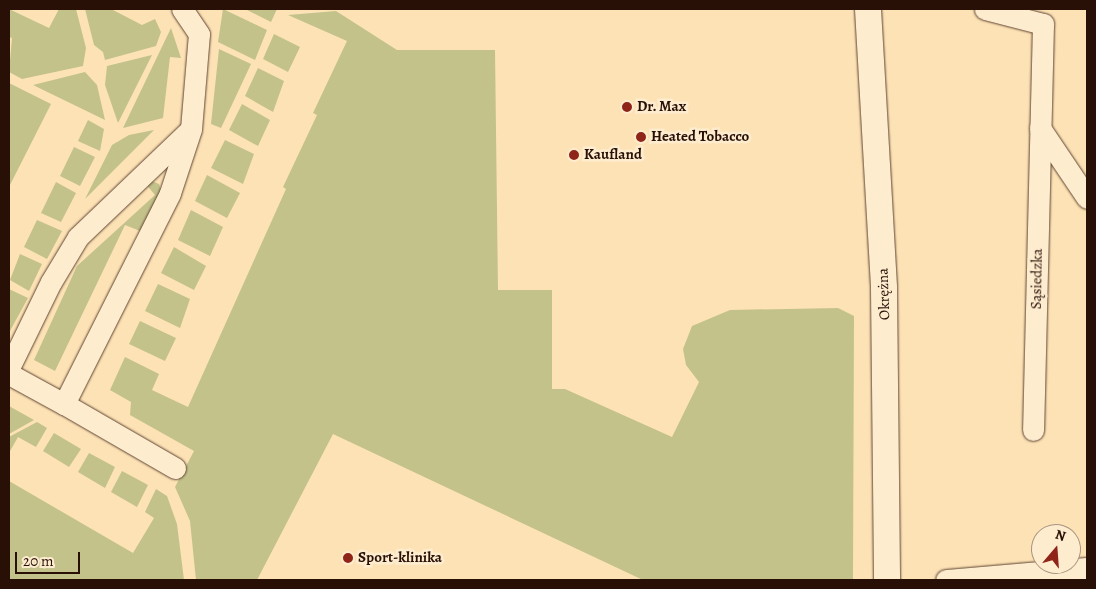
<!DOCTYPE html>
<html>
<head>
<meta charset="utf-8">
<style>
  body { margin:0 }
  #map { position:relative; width:1096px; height:589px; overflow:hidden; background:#fde2b5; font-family:Alegreya,serif }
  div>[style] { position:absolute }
  .green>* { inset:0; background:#c3c28b }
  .roads { filter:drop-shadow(0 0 1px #5e4432) drop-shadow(0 0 1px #5e4432) }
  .minor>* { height:21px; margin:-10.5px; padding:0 10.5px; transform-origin:10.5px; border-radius:10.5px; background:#feeccf }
  .tertiary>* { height:26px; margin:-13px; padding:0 13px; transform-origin:13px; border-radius:13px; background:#feeccf }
  .dots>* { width:14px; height:14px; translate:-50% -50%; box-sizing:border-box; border:2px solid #feeccf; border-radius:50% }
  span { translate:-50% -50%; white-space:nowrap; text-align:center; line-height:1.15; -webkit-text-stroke:5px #feeccf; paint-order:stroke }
  .poi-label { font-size:15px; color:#291007; font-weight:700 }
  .left { translate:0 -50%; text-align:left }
  .street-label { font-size:15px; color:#291007 }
  .frame { position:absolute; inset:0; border:10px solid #291007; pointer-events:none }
  .north { position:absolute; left:1031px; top:524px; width:50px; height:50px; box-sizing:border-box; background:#feeccf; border:1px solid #a9947f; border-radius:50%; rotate:18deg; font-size:14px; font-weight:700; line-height:20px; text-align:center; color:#291007 }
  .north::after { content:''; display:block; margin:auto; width:18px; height:22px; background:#8f2418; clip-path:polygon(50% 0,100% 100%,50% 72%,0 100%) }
  .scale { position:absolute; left:15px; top:552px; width:65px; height:22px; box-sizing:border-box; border:2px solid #291007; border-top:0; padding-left:6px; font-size:15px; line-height:18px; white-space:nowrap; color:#291007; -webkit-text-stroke:4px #feeccf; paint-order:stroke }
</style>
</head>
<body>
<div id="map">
  <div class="green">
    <i style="clip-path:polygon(9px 9px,49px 28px,59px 9px,76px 9px,86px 48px,83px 66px,22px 79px,9px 72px,12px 38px,9px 37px)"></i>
    <i style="clip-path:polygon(85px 9px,111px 9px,142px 25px,155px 19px,161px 32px,156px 46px,105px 60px,103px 52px,94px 45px)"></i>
    <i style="clip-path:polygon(223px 9px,267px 30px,255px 60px,218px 42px)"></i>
    <i style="clip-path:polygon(245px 9px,277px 9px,271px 22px)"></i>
    <i style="clip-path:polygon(336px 11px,397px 50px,495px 50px,498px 290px,552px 290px,552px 389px,565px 389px,672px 437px,699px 382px,686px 365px,683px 349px,692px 326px,730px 310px,838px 308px,854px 316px,853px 580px,643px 580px,333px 434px,257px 580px,196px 580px,190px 521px,175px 487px,194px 451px,130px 415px,131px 402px,110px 390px,125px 357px,159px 374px,152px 390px,188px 407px,286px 189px,283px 187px,317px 115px,313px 113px,347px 41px,288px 15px)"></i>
    <i style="clip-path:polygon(171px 28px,181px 58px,170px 57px,163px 118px,123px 128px)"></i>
    <i style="clip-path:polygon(274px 34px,300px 47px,288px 72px,263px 59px)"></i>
    <i style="clip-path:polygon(219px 49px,251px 64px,221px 128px,211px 124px)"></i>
    <i style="clip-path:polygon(152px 55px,118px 123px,105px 85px,107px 66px)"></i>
    <i style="clip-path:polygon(258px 68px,284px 81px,273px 112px,245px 96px)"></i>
    <i style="clip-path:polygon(85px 72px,97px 85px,105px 120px,33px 85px)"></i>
    <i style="clip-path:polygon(9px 83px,51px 104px,9px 187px)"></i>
    <i style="clip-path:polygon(242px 104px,270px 120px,258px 146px,229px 130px)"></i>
    <i style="clip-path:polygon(88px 120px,104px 129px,100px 151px,78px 141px)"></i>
    <i style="clip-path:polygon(154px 130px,85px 199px,112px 145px,129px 135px)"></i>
    <i style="clip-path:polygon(225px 140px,254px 154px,243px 184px,211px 168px)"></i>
    <i style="clip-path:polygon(74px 147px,95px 157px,80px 186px,60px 176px)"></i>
    <i style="clip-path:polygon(207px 175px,240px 193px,227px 218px,195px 201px)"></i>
    <i style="clip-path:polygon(149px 180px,159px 184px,161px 190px,140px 231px,125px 225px,55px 371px,34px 360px,77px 266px,155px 195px,145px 183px)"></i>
    <i style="clip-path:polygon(56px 182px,76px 193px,61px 222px,41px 213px)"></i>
    <i style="clip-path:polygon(191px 210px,223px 227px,210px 256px,178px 240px)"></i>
    <i style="clip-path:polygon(37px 220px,62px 231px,47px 259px,24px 247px)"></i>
    <i style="clip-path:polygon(174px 247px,206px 266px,194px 290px,161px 273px)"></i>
    <i style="clip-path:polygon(20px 254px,42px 264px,29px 291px,10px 280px)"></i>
    <i style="clip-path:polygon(158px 284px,190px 299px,180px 328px,145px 311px)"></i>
    <i style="clip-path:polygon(9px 289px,28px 298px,10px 331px,9px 330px)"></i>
    <i style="clip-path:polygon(140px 321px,176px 338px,165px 361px,129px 344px)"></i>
    <i style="clip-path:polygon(9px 406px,34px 420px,9px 434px)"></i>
    <i style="clip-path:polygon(37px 422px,47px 428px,36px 447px,18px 437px,9px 453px,9px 437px)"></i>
    <i style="clip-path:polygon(54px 433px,81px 449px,69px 467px,43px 451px)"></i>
    <i style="clip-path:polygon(89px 453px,115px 467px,105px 488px,78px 472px)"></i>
    <i style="clip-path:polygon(122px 471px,148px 485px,137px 507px,111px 492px)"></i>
    <i style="clip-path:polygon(9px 481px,133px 553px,154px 518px,145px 512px,156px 489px,167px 496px,177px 524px,184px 580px,9px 580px)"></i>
  </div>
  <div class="roads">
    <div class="minor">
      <i style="left:985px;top:9px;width:60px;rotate:14.5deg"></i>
      <i style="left:1043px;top:24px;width:406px;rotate:91.4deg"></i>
      <i style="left:1040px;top:128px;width:84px;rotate:56.1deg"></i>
      <i style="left:9px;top:368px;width:96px;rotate:-64deg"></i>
      <i style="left:51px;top:282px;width:52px;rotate:-59deg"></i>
      <i style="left:78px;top:237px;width:153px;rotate:-43.7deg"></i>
      <i style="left:9px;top:374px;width:63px;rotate:28.6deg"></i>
      <i style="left:175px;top:468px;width:128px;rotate:-150deg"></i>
      <i style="left:64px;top:404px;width:236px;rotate:-63.3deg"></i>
      <i style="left:170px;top:193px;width:67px;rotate:-71.8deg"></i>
      <i style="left:191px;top:129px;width:95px;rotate:-85.2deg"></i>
      <i style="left:199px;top:34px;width:30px;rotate:-124deg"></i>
      <i style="left:946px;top:580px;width:142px;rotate:-4.9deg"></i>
    </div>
    <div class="tertiary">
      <i style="left:868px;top:9px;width:280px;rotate:86.7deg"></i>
      <i style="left:884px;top:289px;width:291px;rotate:89.4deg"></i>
    </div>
  </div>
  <div class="dots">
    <i style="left:627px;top:107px;background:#8f2418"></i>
    <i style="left:641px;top:137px;background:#8f2418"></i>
    <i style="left:574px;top:155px;background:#8f2418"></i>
    <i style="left:348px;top:558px;background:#8f2418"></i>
  </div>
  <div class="poi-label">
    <span class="left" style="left:637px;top:107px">Dr. Max</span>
    <span class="left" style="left:651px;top:137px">Heated Tobacco</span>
    <span class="left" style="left:584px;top:155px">Kaufland</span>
    <span class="left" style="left:358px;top:558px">Sport-klinika</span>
  </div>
  <div class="street-label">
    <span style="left:1037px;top:279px;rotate:-89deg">Sąsiedzka</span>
    <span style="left:884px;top:294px;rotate:-92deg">Okrężna</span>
  </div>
  <div class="frame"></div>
  <div class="north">N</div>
  <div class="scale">20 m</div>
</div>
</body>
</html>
